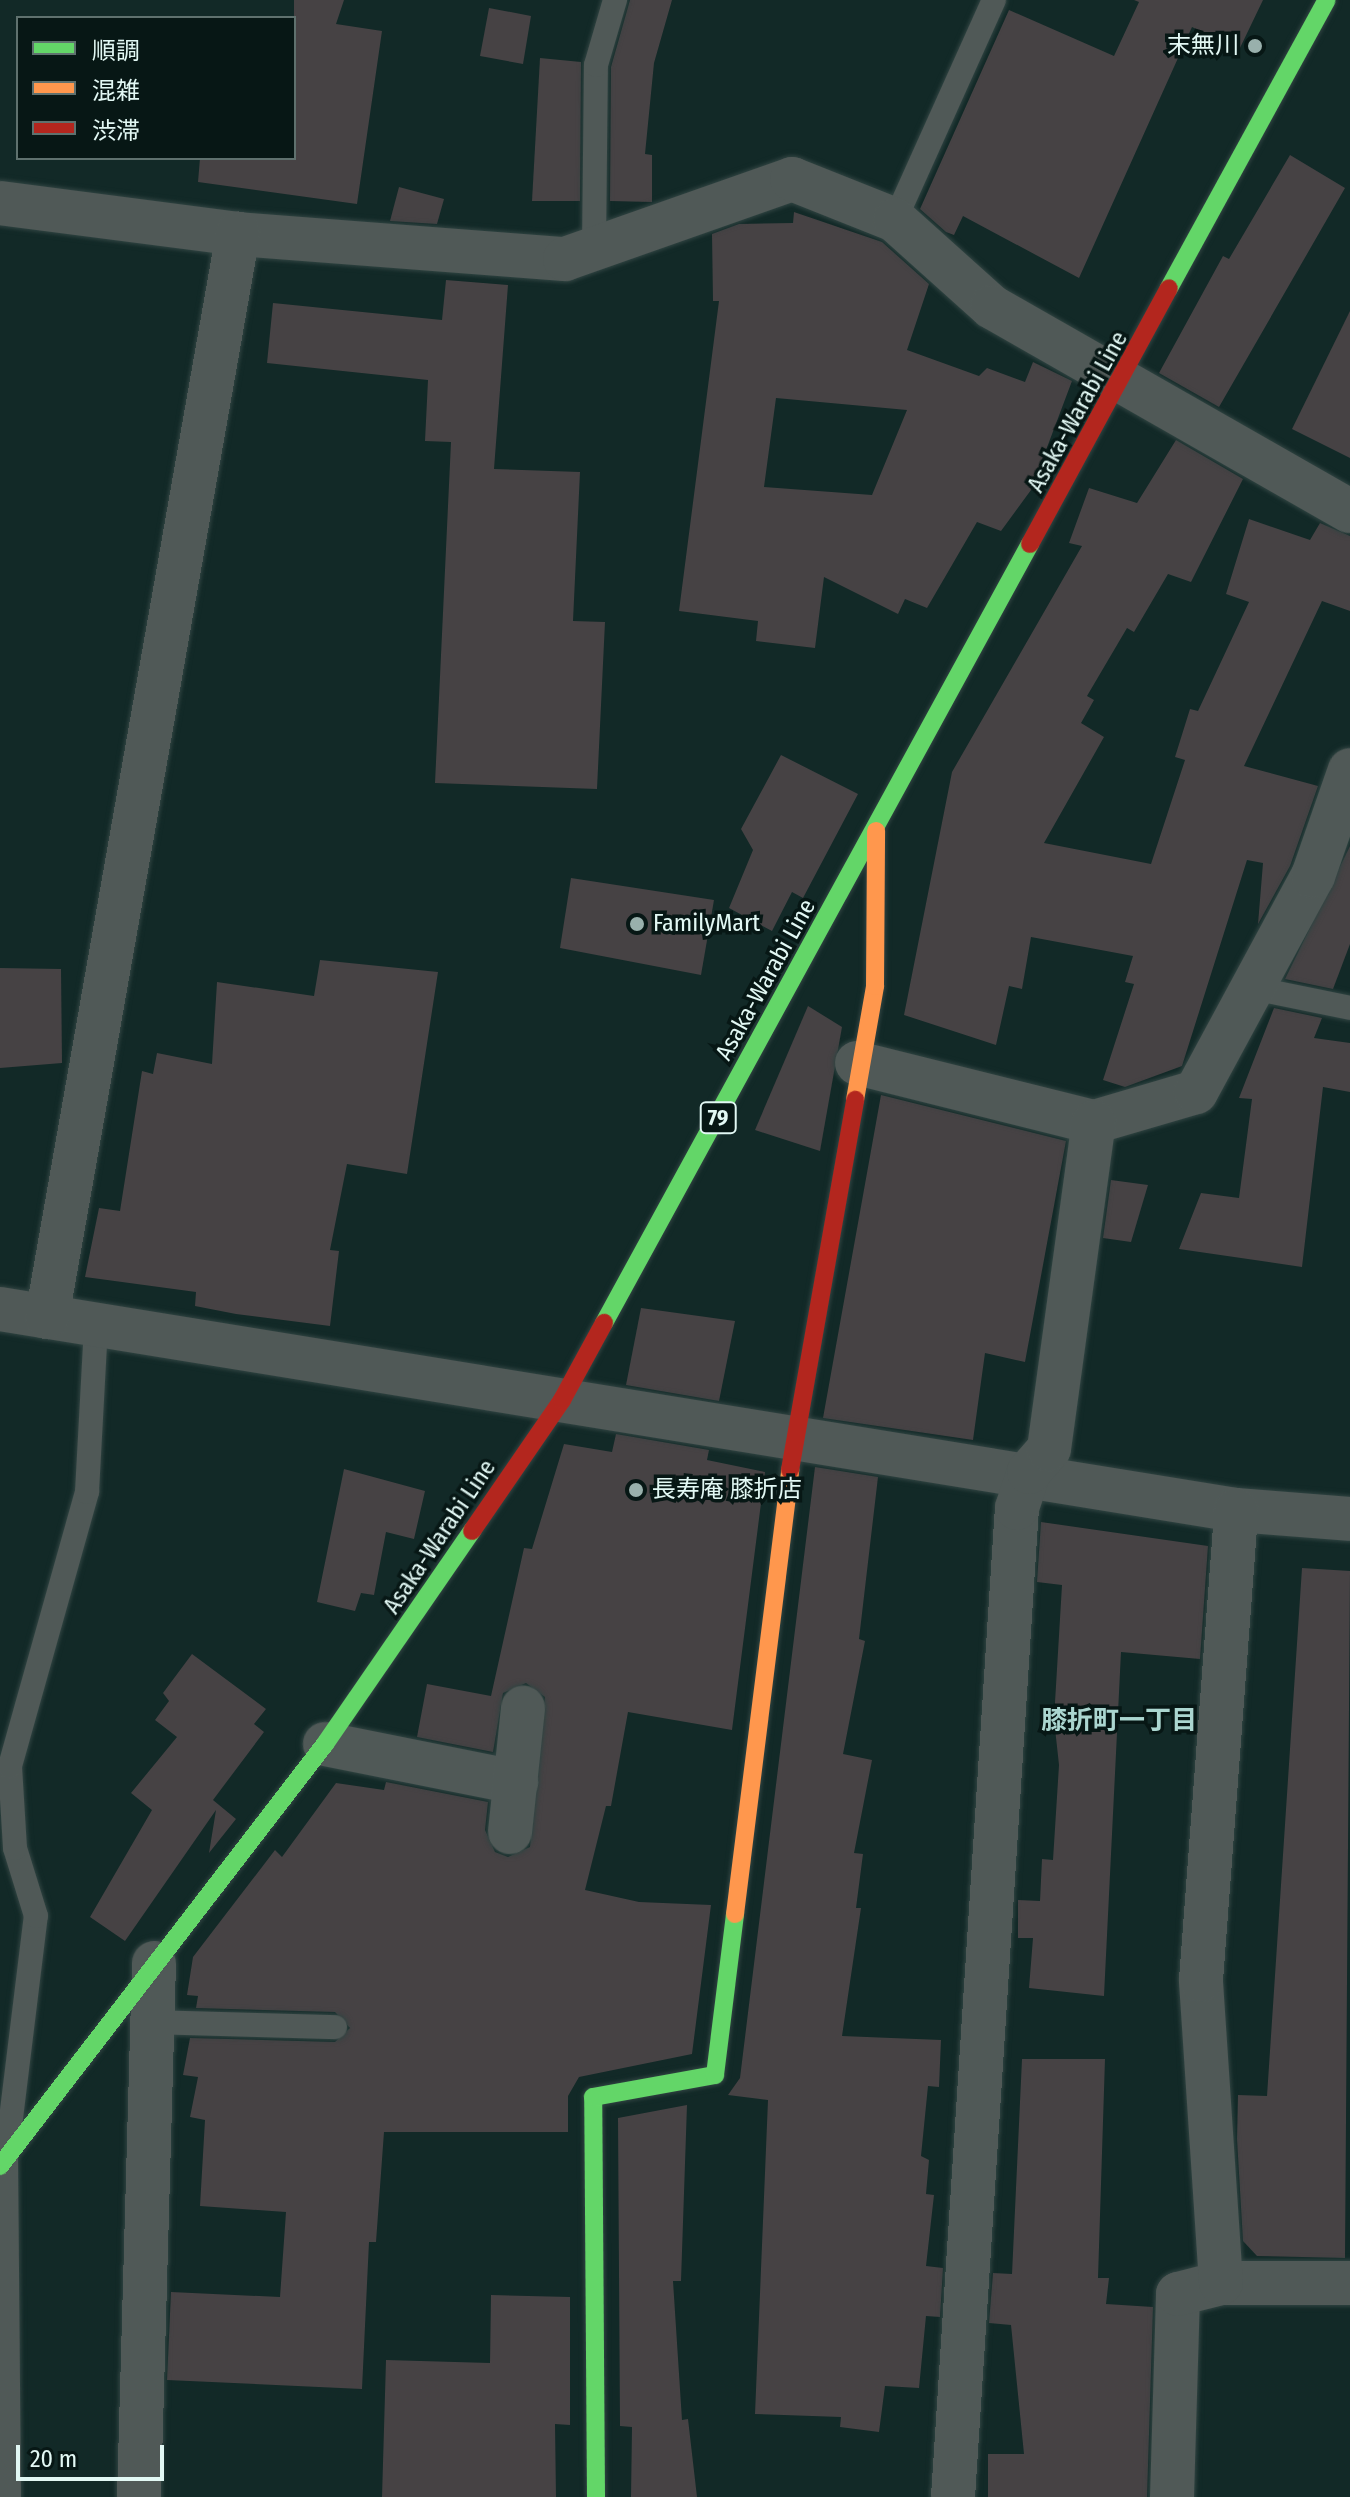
<!DOCTYPE html>
<html>
<head>
<meta charset="utf-8">
<style>
  body { margin:0 }
  #map { position:relative; width:1350px; height:2497px; overflow:hidden; background:#122927; font-family:"Fira Sans Condensed","Noto Sans JP",sans-serif }
  div>[style] { position:absolute }
  .building>* { inset:0; background:#464244 }
  .roads { filter:drop-shadow(0 0 2px #314442) drop-shadow(0 0 2px #314442) }
  .lane>* { height:24px; margin:-12px; padding:0 12px; transform-origin:12px; border-radius:12px; background:#505957 }
  .street>* { height:44px; margin:-22px; padding:0 22px; transform-origin:22px; border-radius:22px; background:#505957 }
  .fast>* { height:18px; margin:-9px; padding:0 9px; transform-origin:9px; border-radius:9px; background:#63d668 }
  .slow>* { height:18px; margin:-9px; padding:0 9px; transform-origin:9px; border-radius:9px; background:#ff974d }
  .jam>* { height:18px; margin:-9px; padding:0 9px; transform-origin:9px; border-radius:9px; background:#b3261e }
  .dots>* { width:22px; height:22px; translate:-50% -50%; box-sizing:border-box; border:4px solid #071715; border-radius:50% }
  span { translate:-50% -50%; white-space:nowrap; text-align:center; line-height:1.15; -webkit-text-stroke:7px #071715; paint-order:stroke }
  .shield-label span { padding:2px 6px; background:#071715; border:2px solid; border-radius:6px; -webkit-text-stroke-width:0 }
  .shield-label { font-size:22px; color:#e2f8f4; font-weight:700 }
  .poi-label { font-size:24px; color:#e2f8f4 }
  .right { translate:-100% -50%; text-align:right }
  .left { translate:0 -50%; text-align:left }
  .street-label { font-size:24px; color:#e2f8f4 }
  .neighbourhood-label { font-size:26px; color:#abd6d0; font-weight:700 }
  .legend { position:absolute; left:16px; top:16px; width:280px; height:144px; box-sizing:border-box; background:#071715; border:2px solid #5f716e; margin:0; padding:10px 14px; list-style:none; font-size:24px; color:#e2f8f4 }
  .legend li { display:flex; align-items:center; gap:16px; height:40px }
  .legend b { width:40px; border:2px solid #5f716e }
  .scale { position:absolute; left:16px; top:2445px; width:148px; height:36px; box-sizing:border-box; border:4px solid #e2f8f4; border-top:0; padding-left:10px; font-size:24px; line-height:28px; white-space:nowrap; color:#e2f8f4; -webkit-text-stroke:6px #071715; paint-order:stroke }
</style>
</head>
<body>
<div id="map">
  <div class="building">
    <i style="clip-path:polygon(294px 0,344px 0,336px 24px,382px 31px,357px 204px,198px 182px,200px 158px,294px 158px)"></i>
    <i style="clip-path:polygon(630px 0,672px 0,654px 63px,645px 154px,652px 155px,652px 202px,610px 201px,611px 67px)"></i>
    <i style="clip-path:polygon(1134px 0,1263px 0,1239px 50px,1192px 27px,1079px 278px,963px 216px,954px 235px,946px 232px,920px 209px,1009px 10px,1114px 56px,1139px 2px)"></i>
    <i style="clip-path:polygon(489px 8px,531px 16px,523px 64px,480px 56px)"></i>
    <i style="clip-path:polygon(540px 58px,581px 62px,580px 201px,532px 201px)"></i>
    <i style="clip-path:polygon(1290px 155px,1345px 188px,1219px 407px,1159px 373px,1223px 256px,1229px 259px)"></i>
    <i style="clip-path:polygon(399px 187px,444px 199px,437px 224px,390px 221px)"></i>
    <i style="clip-path:polygon(evenodd,794px 212px,882px 242px,929px 284px,907px 350px,979px 376px,987px 368px,1025px 382px,1033px 362px,1072px 381px,1031px 490px,1001px 531px,977px 522px,927px 608px,905px 599px,898px 614px,824px 577px,815px 648px,756px 641px,758px 621px,679px 611px,719px 301px,713px 301px,712px 234px,739px 224px,793px 223px,794px 212px,776px 398px,907px 410px,872px 495px,764px 487px,776px 398px)"></i>
    <i style="clip-path:polygon(446px 280px,508px 285px,494px 469px,580px 472px,573px 621px,605px 622px,597px 789px,435px 783px,451px 442px,425px 441px,428px 380px,267px 363px,273px 303px,442px 320px)"></i>
    <i style="clip-path:polygon(1350px 311px,1350px 458px,1292px 429px)"></i>
    <i style="clip-path:polygon(1176px 440px,1243px 479px,1191px 582px,1168px 574px,1134px 632px,1127px 628px,1087px 696px,1094px 700px,1081px 723px,1104px 737px,1044px 843px,1151px 864px,1185px 760px,1175px 757px,1190px 709px,1198px 711px,1249px 602px,1226px 594px,1249px 519px,1310px 540px,1320px 523px,1350px 536px,1350px 611px,1322px 601px,1244px 766px,1318px 786px,1290px 866px,1258px 924px,1263px 863px,1247px 860px,1182px 1066px,1125px 1087px,1103px 1080px,1134px 984px,1125px 982px,1133px 956px,1031px 937px,1022px 989px,1009px 986px,996px 1045px,904px 1015px,952px 772px,1082px 546px,1069px 543px,1089px 488px,1137px 503px)"></i>
    <i style="clip-path:polygon(781px 755px,858px 794px,803px 898px,792px 892px,772px 931px,729px 908px,753px 850px,741px 829px)"></i>
    <i style="clip-path:polygon(1350px 846px,1350px 944px,1333px 989px,1285px 979px)"></i>
    <i style="clip-path:polygon(571px 878px,714px 900px,701px 975px,560px 948px)"></i>
    <i style="clip-path:polygon(320px 960px,438px 972px,407px 1174px,347px 1164px,330px 1250px,339px 1251px,330px 1326px,236px 1314px,195px 1306px,196px 1292px,85px 1277px,99px 1208px,120px 1211px,142px 1071px,153px 1074px,157px 1053px,212px 1064px,217px 982px,314px 996px)"></i>
    <i style="clip-path:polygon(0 968px,61px 969px,62px 1063px,0 1068px)"></i>
    <i style="clip-path:polygon(808px 1006px,842px 1027px,820px 1151px,755px 1130px)"></i>
    <i style="clip-path:polygon(1274px 1008px,1322px 1018px,1314px 1038px,1350px 1043px,1350px 1092px,1323px 1087px,1302px 1267px,1179px 1249px,1201px 1193px,1239px 1198px,1252px 1099px,1239px 1098px)"></i>
    <i style="clip-path:polygon(881px 1095px,1066px 1141px,1025px 1362px,985px 1353px,973px 1440px,823px 1418px)"></i>
    <i style="clip-path:polygon(1111px 1180px,1148px 1185px,1131px 1242px,1103px 1238px)"></i>
    <i style="clip-path:polygon(641px 1308px,735px 1321px,719px 1401px,626px 1385px)"></i>
    <i style="clip-path:polygon(616px 1434px,709px 1450px,707px 1460px,765px 1472px,732px 1730px,628px 1712px,611px 1806px,606px 1806px,585px 1890px,639px 1902px,711px 1905px,692px 2054px,579px 2077px,568px 2096px,568px 2132px,384px 2132px,376px 2242px,369px 2242px,362px 2389px,167px 2380px,171px 2292px,280px 2297px,286px 2212px,200px 2206px,205px 2120px,190px 2117px,198px 2077px,183px 2075px,190px 2038px,335px 2042px,350px 2028px,335px 2012px,196px 2008px,198px 1996px,187px 1995px,193px 1957px,275px 1850px,282px 1857px,336px 1783px,384px 1790px,386px 1782px,488px 1802px,485px 1830px,495px 1852px,508px 1857px,530px 1847px,545px 1697px,526px 1683px,503px 1693px,493px 1752px,417px 1737px,427px 1684px,491px 1696px,524px 1548px,532px 1549px,564px 1444px,612px 1452px)"></i>
    <i style="clip-path:polygon(815px 1467px,878px 1477px,859px 1639px,865px 1641px,843px 1754px,872px 1760px,854px 1853px,863px 1854px,856px 1908px,861px 1908px,842px 2036px,941px 2040px,939px 2087px,928px 2086px,921px 2156px,929px 2160px,926px 2194px,934px 2195px,926px 2266px,943px 2268px,940px 2317px,926px 2316px,919px 2388px,885px 2386px,879px 2432px,840px 2427px,841px 2417px,755px 2414px,768px 2100px,728px 2095px,740px 2078px)"></i>
    <i style="clip-path:polygon(344px 1469px,425px 1491px,414px 1539px,386px 1532px,374px 1595px,361px 1593px,355px 1611px,317px 1602px)"></i>
    <i style="clip-path:polygon(1041px 1522px,1208px 1546px,1200px 1659px,1121px 1652px,1104px 1996px,1029px 1988px,1033px 1938px,1018px 1938px,1018px 1900px,1040px 1901px,1042px 1859px,1053px 1860px,1059px 1765px,1054px 1719px,1062px 1585px,1037px 1582px)"></i>
    <i style="clip-path:polygon(1302px 1568px,1350px 1571px,1345px 2258px,1257px 2256px,1243px 2241px,1237px 2139px,1238px 2095px,1267px 2096px)"></i>
    <i style="clip-path:polygon(192px 1654px,266px 1709px,254px 1724px,264px 1732px,213px 1800px,236px 1819px,209px 1853px,216px 1810px,125px 1941px,90px 1917px,152px 1810px,131px 1793px,177px 1737px,155px 1720px,169px 1701px,163px 1693px)"></i>
    <i style="clip-path:polygon(1022px 2059px,1105px 2059px,1098px 2278px,1109px 2278px,1106px 2304px,1153px 2307px,1147px 2497px,988px 2497px,988px 2454px,1024px 2454px,1011px 2325px,989px 2323px,993px 2273px,1012px 2274px)"></i>
    <i style="clip-path:polygon(687px 2105px,681px 2281px,673px 2281px,682px 2420px,688px 2419px,697px 2497px,631px 2497px,632px 2427px,620px 2426px,618px 2118px)"></i>
    <i style="clip-path:polygon(491px 2295px,570px 2297px,570px 2425px,555px 2424px,556px 2497px,382px 2497px,386px 2360px,490px 2363px)"></i>
  </div>
  <div class="roads">
    <div class="lane">
      <i style="left:895px;top:220px;width:241px;rotate:-65.8deg"></i>
      <i style="left:594px;top:249px;width:184px;rotate:-89.4deg"></i>
      <i style="left:596px;top:65px;width:68px;rotate:-73.7deg"></i>
      <i style="left:1257px;top:989px;width:95px;rotate:11.5deg"></i>
      <i style="left:152px;top:2022px;width:183px;rotate:1.6deg"></i>
      <i style="left:9px;top:2497px;width:338px;rotate:-90.5deg"></i>
      <i style="left:6px;top:2159px;width:245px;rotate:-83deg"></i>
      <i style="left:36px;top:1916px;width:71px;rotate:-107.2deg"></i>
      <i style="left:15px;top:1848px;width:82px;rotate:-93.5deg"></i>
      <i style="left:10px;top:1766px;width:285px;rotate:-74.3deg"></i>
      <i style="left:87px;top:1492px;width:168px;rotate:-86.9deg"></i>
    </div>
    <div class="street">
      <i style="left:0;top:203px;width:240px;rotate:7.4deg"></i>
      <i style="left:238px;top:234px;width:328px;rotate:4.4deg"></i>
      <i style="left:565px;top:259px;width:241px;rotate:-19.4deg"></i>
      <i style="left:792px;top:179px;width:111px;rotate:21.7deg"></i>
      <i style="left:895px;top:220px;width:130px;rotate:41.9deg"></i>
      <i style="left:992px;top:307px;width:412px;rotate:29.7deg"></i>
      <i style="left:857px;top:1063px;width:244px;rotate:14deg"></i>
      <i style="left:1094px;top:1122px;width:106px;rotate:-16.4deg"></i>
      <i style="left:1196px;top:1092px;width:246px;rotate:-61.6deg"></i>
      <i style="left:1313px;top:876px;width:112px;rotate:-70.8deg"></i>
      <i style="left:0;top:1309px;width:1252px;rotate:9.24deg"></i>
      <i style="left:1236px;top:1510px;width:114px;rotate:4.5deg"></i>
      <i style="left:47px;top:1317px;width:1100px;rotate:-80deg"></i>
      <i style="left:325px;top:1744px;width:195px;rotate:11.3deg"></i>
      <i style="left:510px;top:1832px;width:125px;rotate:-84deg"></i>
      <i style="left:1221px;top:2283px;width:129px"></i>
      <i style="left:139px;top:2497px;width:534px;rotate:-88.39deg"></i>
      <i style="left:953px;top:2497px;width:991px;rotate:-86.3deg"></i>
      <i style="left:1017px;top:1508px;width:38px;rotate:-72deg"></i>
      <i style="left:1029px;top:1472px;width:30px;rotate:-49deg"></i>
      <i style="left:1049px;top:1449px;width:330px;rotate:-82.2deg"></i>
      <i style="left:1172px;top:2497px;width:203px;rotate:-88.3deg"></i>
      <i style="left:1178px;top:2294px;width:44px;rotate:-14.3deg"></i>
      <i style="left:1221px;top:2283px;width:304px;rotate:-93.8deg"></i>
      <i style="left:1201px;top:1980px;width:471px;rotate:-85.7deg"></i>
    </div>
    <div class="fast">
      <i style="left:1169px;top:288px;width:328px;rotate:-61.3deg"></i>
      <i style="left:604px;top:1323px;width:888px;rotate:-61.33deg"></i>
      <i style="left:0;top:2166px;width:533px;rotate:-52.4deg"></i>
      <i style="left:325px;top:1744px;width:259px;rotate:-55.4deg"></i>
      <i style="left:596px;top:2497px;width:400px;rotate:-90.4deg"></i>
      <i style="left:593px;top:2097px;width:124px;rotate:-10.2deg"></i>
      <i style="left:715px;top:2075px;width:162px;rotate:-82.9deg"></i>
    </div>
    <div class="slow">
      <i style="left:855px;top:1100px;width:116px;rotate:-80deg"></i>
      <i style="left:875px;top:986px;width:155px;rotate:-89.6deg"></i>
      <i style="left:735px;top:1914px;width:447px;rotate:-82.9deg"></i>
    </div>
    <div class="jam">
      <i style="left:1030px;top:544px;width:291px;rotate:-61.5deg"></i>
      <i style="left:790px;top:1470px;width:376px;rotate:-80deg"></i>
      <i style="left:472px;top:1531px;width:159px;rotate:-55.5deg"></i>
      <i style="left:562px;top:1400px;width:88px;rotate:-61.4deg"></i>
    </div>
  </div>
  <div class="dots">
    <i style="left:1255px;top:46px;background:#99b0ac"></i>
    <i style="left:637px;top:924px;background:#99b0ac"></i>
    <i style="left:636px;top:1490px;background:#99b0ac"></i>
  </div>
  <div class="shield-label">
    <span style="left:718px;top:1118px">79</span>
  </div>
  <div class="poi-label">
    <span class="right" style="left:1239px;top:46px">末無川</span>
    <span class="left" style="left:653px;top:924px">FamilyMart</span>
    <span class="left" style="left:652px;top:1490px">長寿庵 膝折店</span>
  </div>
  <div class="street-label">
    <span style="left:1078px;top:412px;rotate:-61deg">Asaka-Warabi Line</span>
    <span style="left:766px;top:980px;rotate:-61deg">Asaka-Warabi Line</span>
    <span style="left:440px;top:1537px;rotate:-56deg">Asaka-Warabi Line</span>
  </div>
  <div class="neighbourhood-label">
    <span style="left:1119px;top:1721px">膝折町一丁目</span>
  </div>
  <ul class="legend">
  <li><b style="height:10px;background:#63d668"></b>順調</li>
  <li><b style="height:10px;background:#ff974d"></b>混雑</li>
  <li><b style="height:10px;background:#b3261e"></b>渋滞</li>
  </ul>
  <div class="scale">20 m</div>
</div>
</body>
</html>
